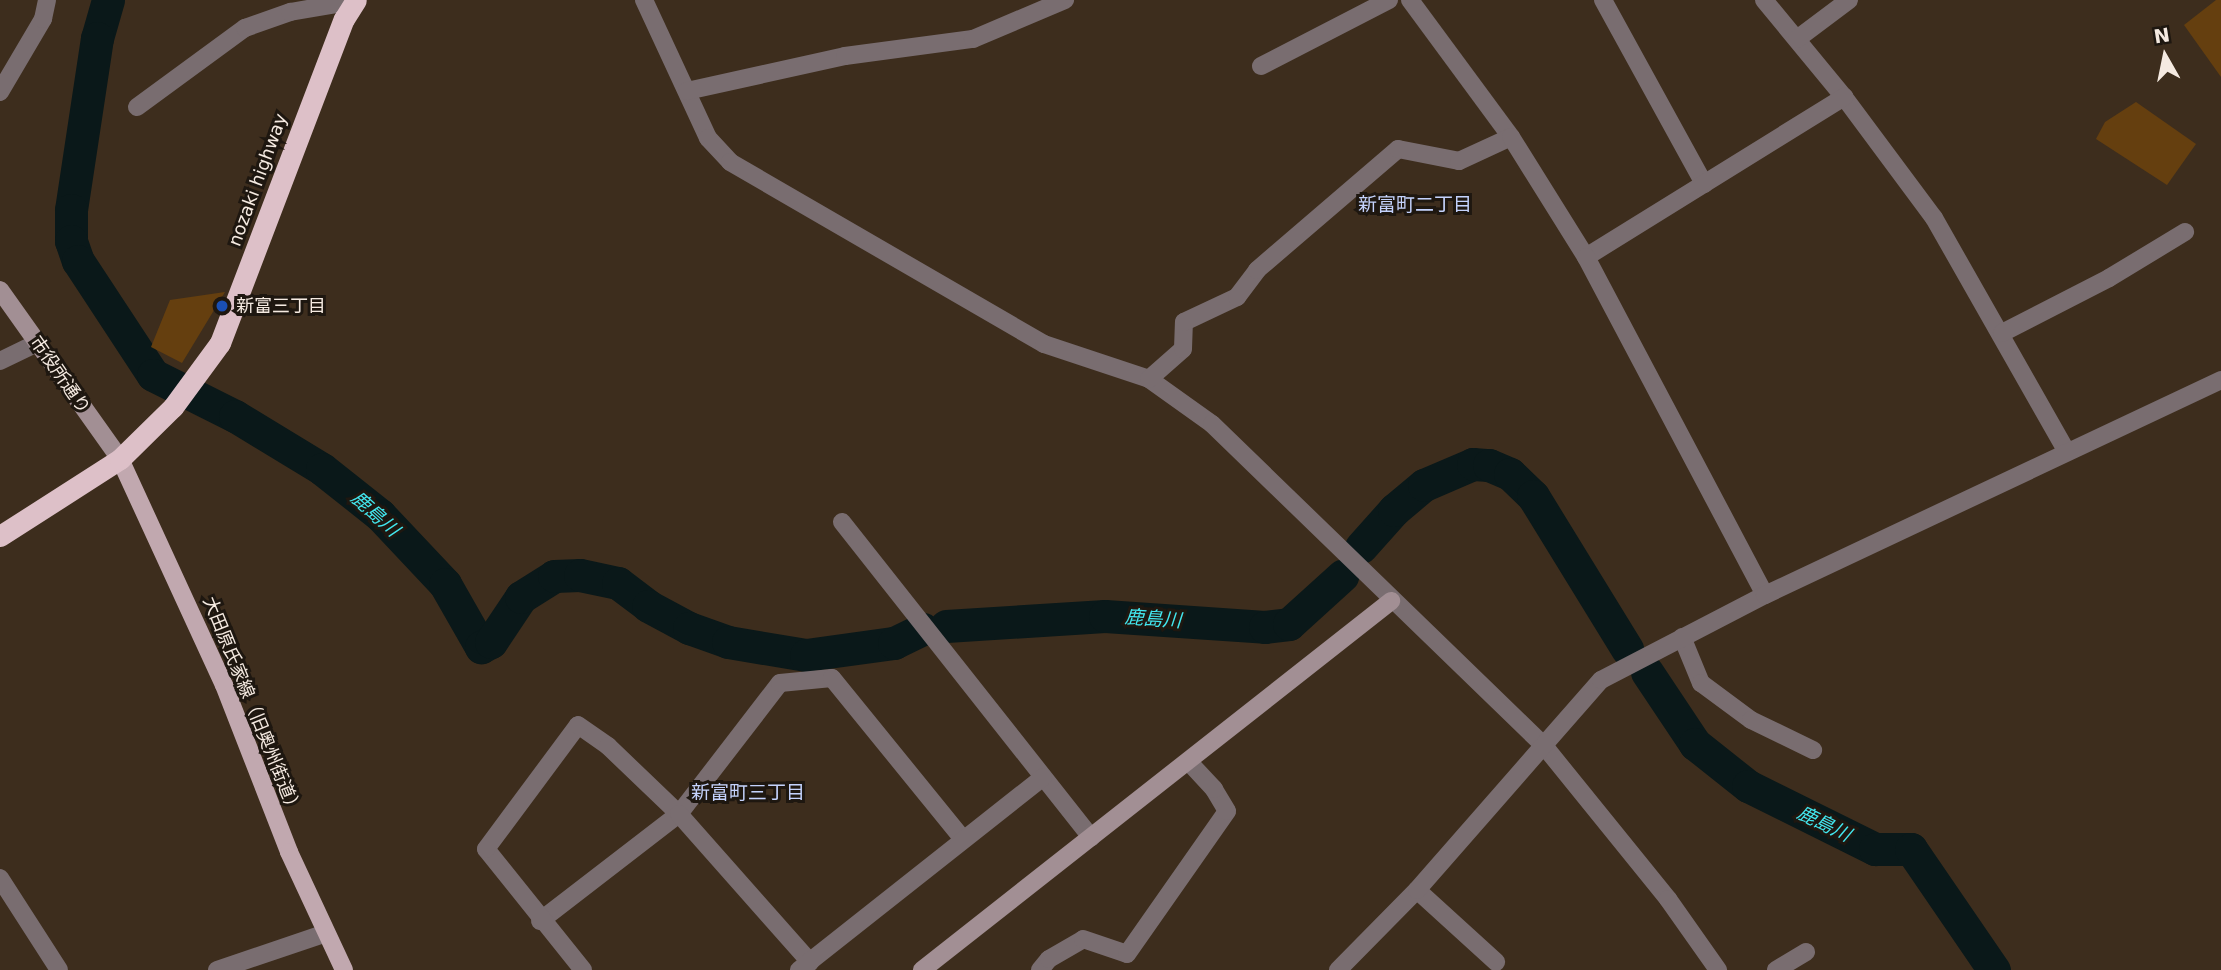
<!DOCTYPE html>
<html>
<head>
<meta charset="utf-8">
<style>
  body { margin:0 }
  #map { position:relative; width:2221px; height:970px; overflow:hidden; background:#3d2d1d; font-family:"DejaVu Sans","Noto Sans JP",sans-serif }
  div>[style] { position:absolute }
  .river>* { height:33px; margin:-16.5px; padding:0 16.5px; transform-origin:16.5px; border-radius:16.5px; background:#0a1819 }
  .building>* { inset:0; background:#653f0f }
  .street>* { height:18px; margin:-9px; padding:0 9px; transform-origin:9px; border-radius:9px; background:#796d70 }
  .secondary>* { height:18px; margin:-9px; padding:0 9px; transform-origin:9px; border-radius:9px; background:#a28f94 }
  .primary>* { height:18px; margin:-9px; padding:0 9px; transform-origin:9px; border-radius:9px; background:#c1a8af }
  .highway>* { height:21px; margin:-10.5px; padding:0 10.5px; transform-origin:10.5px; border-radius:10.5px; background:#ddc0c8 }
  .dots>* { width:19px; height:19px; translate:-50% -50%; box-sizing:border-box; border:4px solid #1e1710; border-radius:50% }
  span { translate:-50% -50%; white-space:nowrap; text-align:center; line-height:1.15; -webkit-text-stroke:6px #1e1710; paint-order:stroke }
  .street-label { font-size:18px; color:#f5eae1 }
  .poi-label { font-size:18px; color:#f5eae1 }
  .left { translate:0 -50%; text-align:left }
  .neighbourhood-label { font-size:19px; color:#c4d2fc }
  .water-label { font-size:19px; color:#42e6ee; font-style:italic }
  .north { position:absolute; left:2130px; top:21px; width:70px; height:70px; -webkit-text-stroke:5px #1e1710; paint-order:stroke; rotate:351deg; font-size:19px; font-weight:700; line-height:28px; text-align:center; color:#f5eae1 }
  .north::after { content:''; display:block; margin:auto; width:24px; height:32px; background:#f5eae1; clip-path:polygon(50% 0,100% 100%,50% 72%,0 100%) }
</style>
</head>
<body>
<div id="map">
  <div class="river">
    <i style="left:108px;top:0;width:40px;rotate:106deg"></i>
    <i style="left:97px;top:38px;width:174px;rotate:98.6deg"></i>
    <i style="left:71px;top:210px;width:31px;rotate:90deg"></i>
    <i style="left:71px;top:241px;width:21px;rotate:71deg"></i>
    <i style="left:78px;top:261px;width:136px;rotate:56.7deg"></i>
    <i style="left:153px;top:375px;width:92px;rotate:26.6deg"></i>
    <i style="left:235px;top:416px;width:102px;rotate:31.3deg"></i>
    <i style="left:322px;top:469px;width:74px;rotate:38.4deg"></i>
    <i style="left:380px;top:515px;width:95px;rotate:46.7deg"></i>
    <i style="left:445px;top:584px;width:73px;rotate:60.3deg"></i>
    <i style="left:481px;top:647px;width:11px;rotate:-27deg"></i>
    <i style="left:491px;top:642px;width:54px;rotate:-56.3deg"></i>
    <i style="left:521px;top:597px;width:39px;rotate:-32deg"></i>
    <i style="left:554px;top:576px;width:26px;rotate:-2deg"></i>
    <i style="left:580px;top:575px;width:39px;rotate:12deg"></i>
    <i style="left:618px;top:583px;width:38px;rotate:37deg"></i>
    <i style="left:648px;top:606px;width:47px;rotate:28.2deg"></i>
    <i style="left:689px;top:628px;width:41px;rotate:19.7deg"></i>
    <i style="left:728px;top:642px;width:79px;rotate:9.5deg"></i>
    <i style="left:806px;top:655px;width:89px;rotate:-7.8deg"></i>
    <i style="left:894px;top:643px;width:32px;rotate:-26deg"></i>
    <i style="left:1361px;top:547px;width:50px;rotate:-48.3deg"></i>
    <i style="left:1394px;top:510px;width:39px;rotate:-40deg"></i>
    <i style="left:1424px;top:485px;width:53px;rotate:-23.2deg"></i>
    <i style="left:1473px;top:464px;width:16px;rotate:4deg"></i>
    <i style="left:1489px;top:465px;width:23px;rotate:23deg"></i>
    <i style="left:1510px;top:474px;width:32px;rotate:44deg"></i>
    <i style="left:1533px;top:496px;width:180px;rotate:58.4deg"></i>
    <i style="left:946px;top:626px;width:159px;rotate:-3.6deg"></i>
    <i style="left:1105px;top:616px;width:160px;rotate:3.9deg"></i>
    <i style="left:1265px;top:627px;width:24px;rotate:-7deg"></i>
    <i style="left:1289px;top:624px;width:72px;rotate:-42.2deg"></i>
    <i style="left:1647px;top:672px;width:87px;rotate:56.3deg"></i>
    <i style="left:1695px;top:744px;width:68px;rotate:38.4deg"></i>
    <i style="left:1748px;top:786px;width:142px;rotate:26.4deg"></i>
    <i style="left:1875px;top:849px;width:36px"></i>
    <i style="left:1911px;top:849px;width:147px;rotate:55.6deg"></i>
  </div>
  <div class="building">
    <i style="clip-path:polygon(2216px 0,2221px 0,2221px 77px,2184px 25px)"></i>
    <i style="clip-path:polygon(2136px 102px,2196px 144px,2167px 185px,2096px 139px,2105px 122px)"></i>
    <i style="clip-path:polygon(225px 292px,182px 363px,151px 347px,170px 300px)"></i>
  </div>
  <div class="street">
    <i style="left:644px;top:0;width:152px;rotate:65.1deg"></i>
    <i style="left:708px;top:138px;width:33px;rotate:47deg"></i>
    <i style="left:730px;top:162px;width:363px;rotate:30.1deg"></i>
    <i style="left:1044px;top:344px;width:111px;rotate:18.4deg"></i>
    <i style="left:1149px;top:379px;width:77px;rotate:35.5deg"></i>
    <i style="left:1212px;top:424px;width:464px;rotate:44.1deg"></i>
    <i style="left:1545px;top:747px;width:196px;rotate:51deg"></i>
    <i style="left:1668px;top:899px;width:87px;rotate:54.8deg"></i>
    <i style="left:1410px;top:0;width:170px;rotate:53.6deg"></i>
    <i style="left:1603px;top:0;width:210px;rotate:61.2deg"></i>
    <i style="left:1764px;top:0;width:126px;rotate:50.5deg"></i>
    <i style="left:1844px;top:97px;width:151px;rotate:53.4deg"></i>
    <i style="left:1934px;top:218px;width:269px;rotate:60.4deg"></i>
    <i style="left:1797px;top:39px;width:65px;rotate:-36.9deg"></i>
    <i style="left:1261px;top:66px;width:144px;rotate:-27.3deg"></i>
    <i style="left:687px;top:91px;width:162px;rotate:-12.5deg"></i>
    <i style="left:845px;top:56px;width:129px;rotate:-7.6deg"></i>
    <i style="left:973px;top:39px;width:100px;rotate:-23deg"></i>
    <i style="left:0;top:92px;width:85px;rotate:-59.5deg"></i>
    <i style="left:43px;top:19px;width:19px;rotate:-78deg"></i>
    <i style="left:137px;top:107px;width:134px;rotate:-36.2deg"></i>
    <i style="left:245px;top:28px;width:48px;rotate:-19.6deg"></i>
    <i style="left:290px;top:12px;width:66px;rotate:-9.6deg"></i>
    <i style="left:1586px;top:257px;width:304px;rotate:-31.8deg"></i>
    <i style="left:2002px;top:333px;width:120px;rotate:-27.2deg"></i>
    <i style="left:2109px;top:278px;width:89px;rotate:-31.2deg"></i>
    <i style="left:0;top:361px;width:41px;rotate:-25.9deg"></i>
    <i style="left:1149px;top:379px;width:45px;rotate:-41.4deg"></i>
    <i style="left:1183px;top:349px;width:27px;rotate:-88deg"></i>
    <i style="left:1184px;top:322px;width:59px;rotate:-25.3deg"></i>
    <i style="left:1237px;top:297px;width:34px;rotate:-53deg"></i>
    <i style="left:1257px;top:270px;width:186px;rotate:-40.6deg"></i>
    <i style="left:1398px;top:149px;width:62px;rotate:11.1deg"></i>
    <i style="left:1459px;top:161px;width:57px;rotate:-24.8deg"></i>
    <i style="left:1511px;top:137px;width:142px;rotate:58deg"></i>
    <i style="left:1586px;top:257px;width:382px;rotate:62.1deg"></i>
    <i style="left:842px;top:522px;width:402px;rotate:51.7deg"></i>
    <i style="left:1682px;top:637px;width:50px;rotate:67.6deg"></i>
    <i style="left:1701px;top:683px;width:62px;rotate:36.5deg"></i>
    <i style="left:1751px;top:720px;width:69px;rotate:25.8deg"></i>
    <i style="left:0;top:878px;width:109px;rotate:57.3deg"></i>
    <i style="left:1417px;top:890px;width:107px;rotate:42.3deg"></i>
    <i style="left:540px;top:921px;width:175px;rotate:-37.6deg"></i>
    <i style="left:679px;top:814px;width:165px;rotate:-52.4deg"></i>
    <i style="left:780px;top:683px;width:52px;rotate:-5.5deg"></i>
    <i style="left:832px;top:678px;width:206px;rotate:50.9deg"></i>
    <i style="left:217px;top:970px;width:115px;rotate:-18.7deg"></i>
    <i style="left:583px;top:970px;width:155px;rotate:-128.7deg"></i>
    <i style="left:486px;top:849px;width:154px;rotate:-53.4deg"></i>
    <i style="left:578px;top:725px;width:37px;rotate:35deg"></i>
    <i style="left:608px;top:746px;width:98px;rotate:43.8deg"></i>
    <i style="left:679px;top:814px;width:198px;rotate:48.5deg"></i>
    <i style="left:799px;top:970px;width:311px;rotate:-38.3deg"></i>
    <i style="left:1040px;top:970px;width:14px;rotate:-51deg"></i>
    <i style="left:1049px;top:959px;width:39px;rotate:-30deg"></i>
    <i style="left:1083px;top:939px;width:46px;rotate:18.8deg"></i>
    <i style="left:1127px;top:954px;width:174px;rotate:-55deg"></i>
    <i style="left:1227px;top:811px;width:26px;rotate:-121deg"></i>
    <i style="left:1214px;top:789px;width:37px;rotate:-133deg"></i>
    <i style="left:1338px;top:970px;width:112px;rotate:-45.4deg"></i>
    <i style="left:1417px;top:890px;width:279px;rotate:-48.8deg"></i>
    <i style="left:1601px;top:680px;width:185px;rotate:-27.4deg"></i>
    <i style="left:1765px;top:595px;width:504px;rotate:-25.24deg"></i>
    <i style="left:1776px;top:970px;width:35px;rotate:-31deg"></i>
  </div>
  <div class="secondary">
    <i style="left:0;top:290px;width:207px;rotate:54.6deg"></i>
    <i style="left:922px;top:970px;width:597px;rotate:-38.19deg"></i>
  </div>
  <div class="primary">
    <i style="left:120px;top:459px;width:249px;rotate:65.3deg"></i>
    <i style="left:224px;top:685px;width:179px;rotate:68.7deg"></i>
    <i style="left:289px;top:852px;width:130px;rotate:65deg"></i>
  </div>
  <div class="highway">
    <i style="left:0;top:536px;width:143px;rotate:-32.7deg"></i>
    <i style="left:120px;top:459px;width:74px;rotate:-44.5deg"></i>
    <i style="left:173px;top:407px;width:79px;rotate:-53.7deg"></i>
    <i style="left:220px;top:343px;width:347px;rotate:-69.1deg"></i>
    <i style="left:344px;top:19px;width:22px;rotate:-58deg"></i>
  </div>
  <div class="dots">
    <i style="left:222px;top:306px;background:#1a4fb4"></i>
  </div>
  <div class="street-label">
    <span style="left:258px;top:180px;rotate:-70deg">nozaki highway</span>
    <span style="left:60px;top:375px;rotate:55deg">市役所通り</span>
    <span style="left:252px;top:706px;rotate:68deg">大田原氏家線（旧奥州街道）</span>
  </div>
  <div class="poi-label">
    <span class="left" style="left:236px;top:306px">新富三丁目</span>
  </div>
  <div class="neighbourhood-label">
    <span style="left:1415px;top:205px">新富町二丁目</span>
    <span style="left:748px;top:793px">新富町三丁目</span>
  </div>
  <div class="water-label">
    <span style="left:375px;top:514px;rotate:42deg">鹿島川</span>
    <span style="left:1153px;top:619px;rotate:4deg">鹿島川</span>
    <span style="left:1824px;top:824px;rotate:26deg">鹿島川</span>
  </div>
  <div class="north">N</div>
</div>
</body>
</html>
